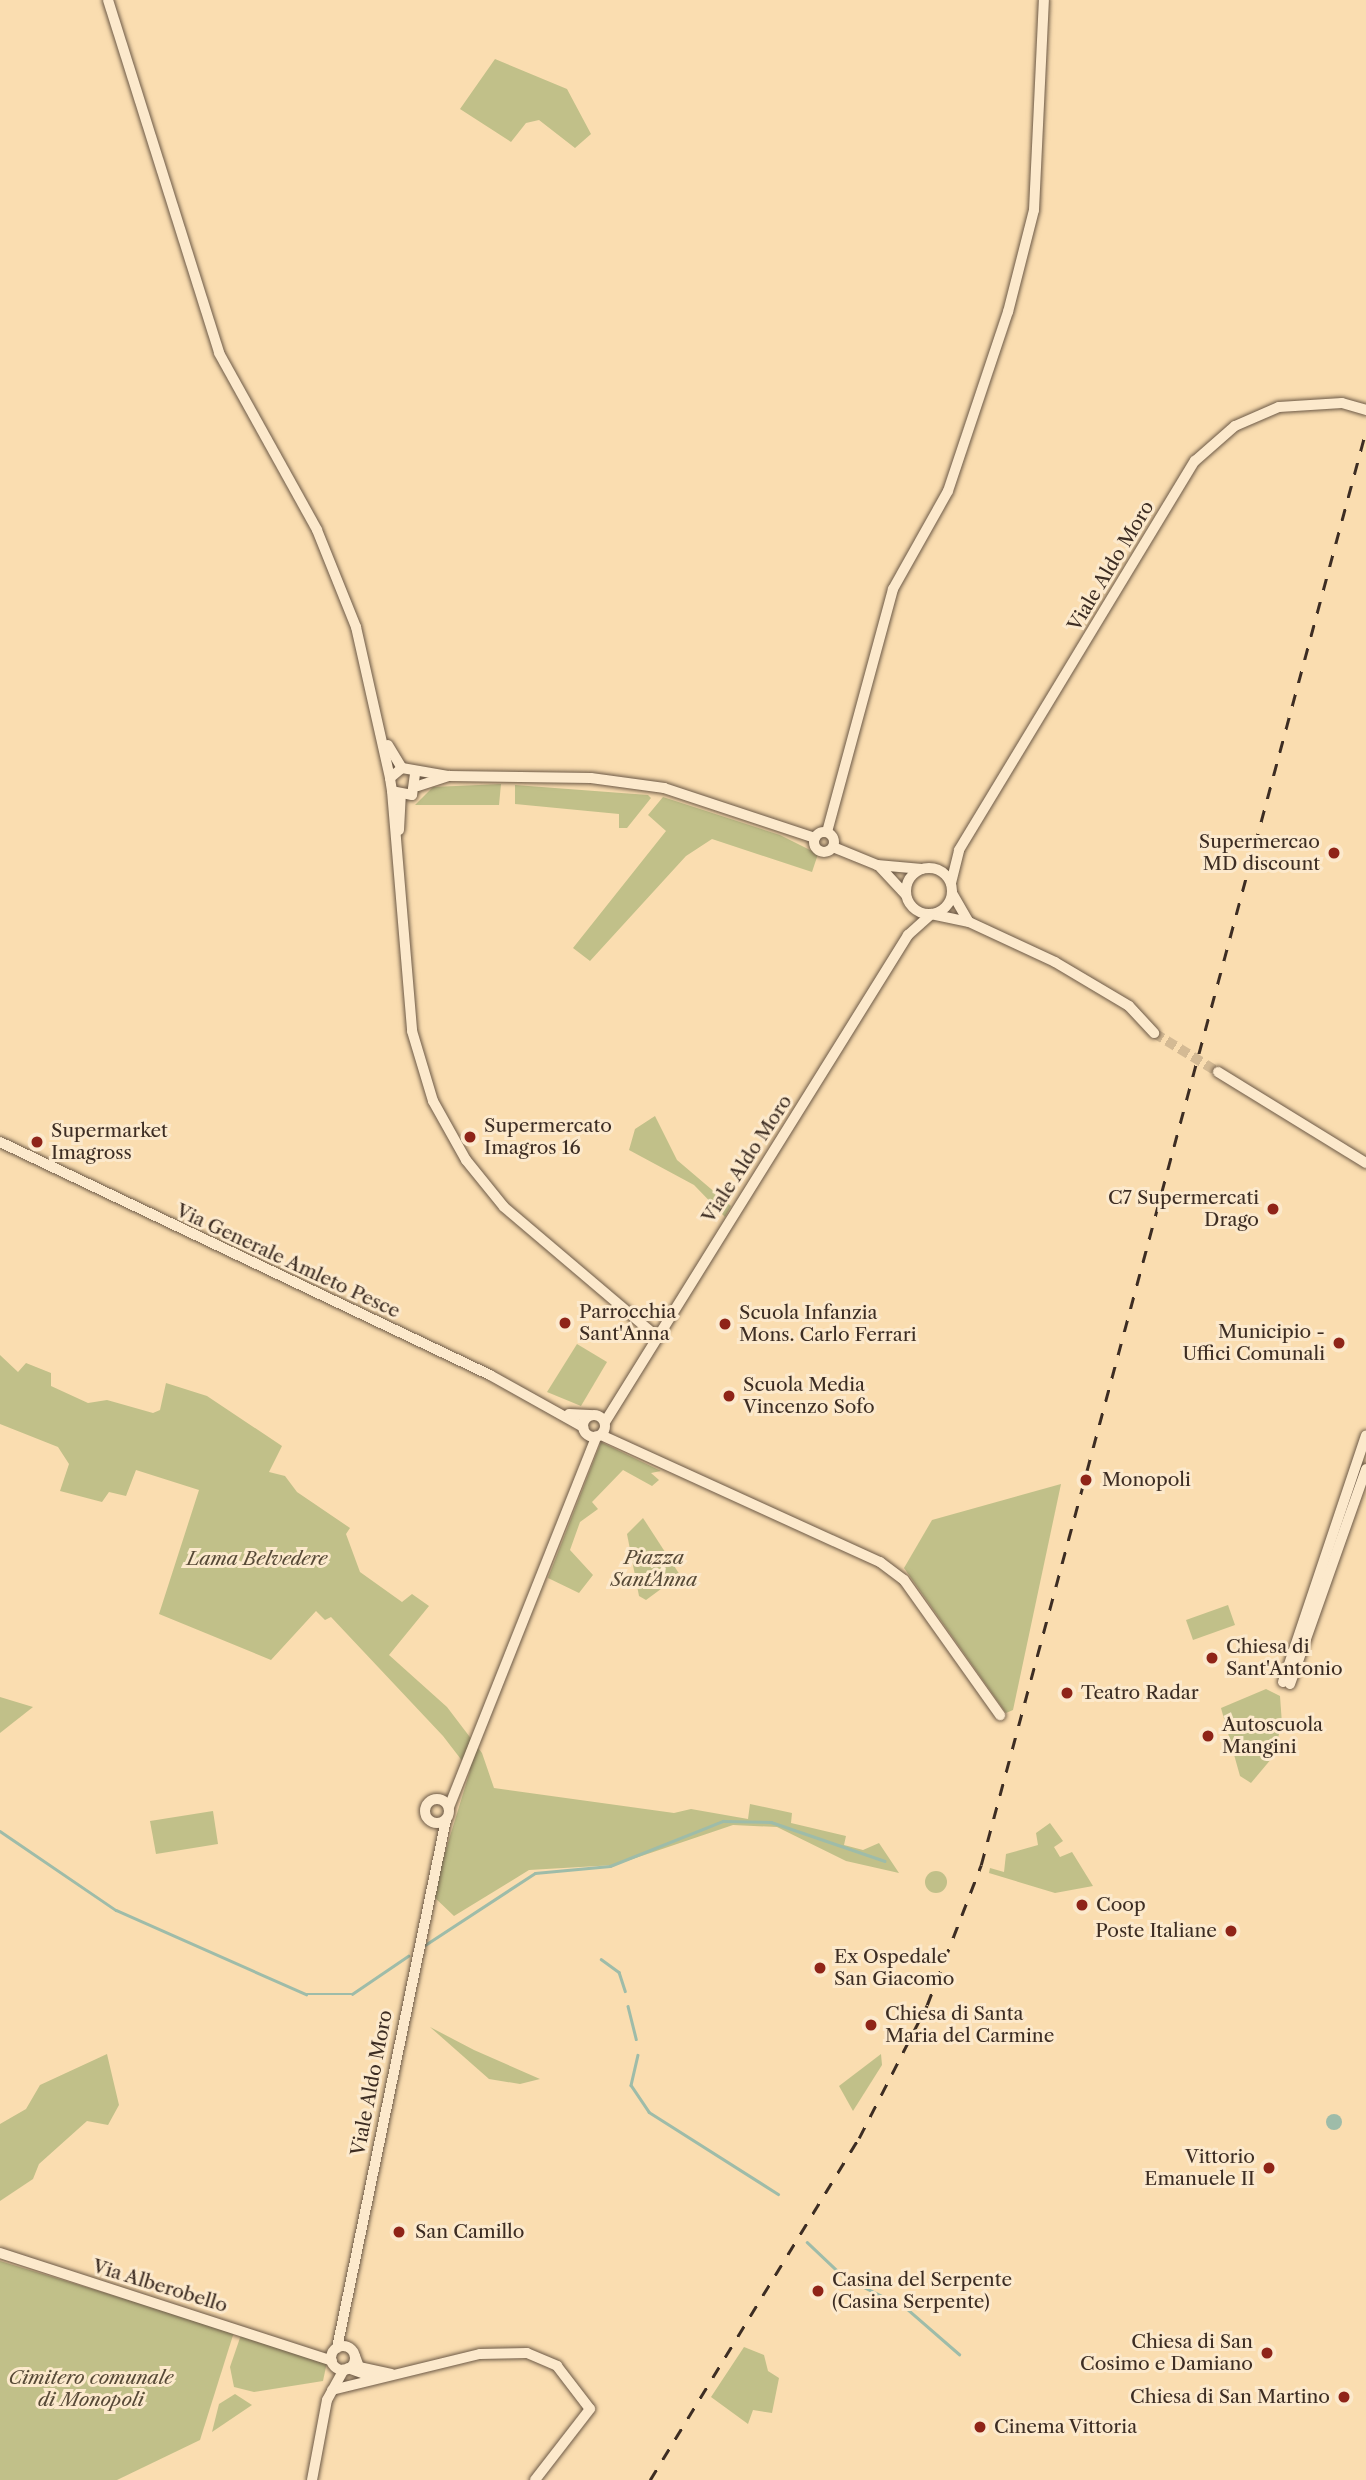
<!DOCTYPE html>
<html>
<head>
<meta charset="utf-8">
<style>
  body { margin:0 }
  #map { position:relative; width:1366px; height:2480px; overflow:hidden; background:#faddb0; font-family:"Libre Caslon Text",serif }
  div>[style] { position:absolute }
  .green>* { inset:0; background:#c1c089 }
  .round { border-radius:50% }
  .water>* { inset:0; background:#9ebca9 }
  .stream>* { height:2.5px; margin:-1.25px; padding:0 1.25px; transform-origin:1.25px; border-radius:1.25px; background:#9ebca9 }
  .tertiary-tunnel>* { height:10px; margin-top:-5px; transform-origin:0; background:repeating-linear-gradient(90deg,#d4ba94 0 10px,transparent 0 15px) }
  .roads { filter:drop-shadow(0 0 2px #6c5946) drop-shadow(0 0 2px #6c5946) }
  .tertiary>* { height:10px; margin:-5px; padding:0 5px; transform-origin:5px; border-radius:5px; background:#fce9cc }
  .tertiary>.ring { margin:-5px; padding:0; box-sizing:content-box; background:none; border:10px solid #fce9cc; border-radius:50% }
  .secondary>* { height:10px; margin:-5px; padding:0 5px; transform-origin:5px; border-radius:5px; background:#fce9cc }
  .secondary>.ring { margin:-5px; padding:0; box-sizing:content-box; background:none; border:10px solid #fce9cc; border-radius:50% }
  .rail>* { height:2.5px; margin-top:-1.25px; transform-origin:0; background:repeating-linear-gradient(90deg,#3d2d23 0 12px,transparent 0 24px) }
  .dots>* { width:19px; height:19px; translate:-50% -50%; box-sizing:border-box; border:4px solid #fce9cc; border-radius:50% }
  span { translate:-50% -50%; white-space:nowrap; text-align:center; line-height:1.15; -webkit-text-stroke:6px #fce9cc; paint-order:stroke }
  .street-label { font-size:19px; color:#3d2d23 }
  .poi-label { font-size:19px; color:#3d2d23 }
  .right { translate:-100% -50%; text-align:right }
  .left { translate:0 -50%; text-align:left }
  .park-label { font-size:19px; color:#574a37; font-style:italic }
</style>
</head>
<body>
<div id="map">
  <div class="green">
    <i style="clip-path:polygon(495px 59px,567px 89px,591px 134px,575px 148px,539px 120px,526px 123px,511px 142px,460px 109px)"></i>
    <i style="clip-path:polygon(501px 784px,499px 805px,415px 805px,433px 787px)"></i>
    <i style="clip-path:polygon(515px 785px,648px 795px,651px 798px,627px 828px,619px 828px,619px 814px,515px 804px)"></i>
    <i style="clip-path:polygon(663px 797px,780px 835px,818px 854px,812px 872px,712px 839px,686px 856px,590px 961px,573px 948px,666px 831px,648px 815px)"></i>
    <i style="clip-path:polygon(655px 1116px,677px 1160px,731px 1206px,725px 1217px,694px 1185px,629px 1150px,635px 1129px)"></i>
    <i style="clip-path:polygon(577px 1344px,607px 1362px,581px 1406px,547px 1392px)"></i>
    <i style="clip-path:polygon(0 1355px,18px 1372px,26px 1363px,51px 1373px,51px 1386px,88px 1403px,107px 1400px,153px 1413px,160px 1410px,166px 1383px,207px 1396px,282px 1446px,269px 1472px,285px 1476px,297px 1492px,350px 1528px,346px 1534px,360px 1572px,402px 1602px,412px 1594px,429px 1606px,389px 1655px,447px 1707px,482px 1753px,494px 1788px,674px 1813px,691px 1809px,748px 1819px,750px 1804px,792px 1813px,791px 1823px,846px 1836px,844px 1845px,863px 1850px,879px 1843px,899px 1873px,846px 1861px,777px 1827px,733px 1825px,615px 1865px,529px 1870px,454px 1916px,432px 1895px,470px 1771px,443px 1736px,331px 1617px,325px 1620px,316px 1611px,271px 1660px,159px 1614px,199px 1490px,136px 1470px,126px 1496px,109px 1492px,102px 1502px,60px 1491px,69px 1464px,58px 1447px,0 1424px)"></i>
    <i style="clip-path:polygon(601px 1442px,661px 1471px,651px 1473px,659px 1480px,652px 1486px,623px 1470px,592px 1502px,598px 1509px,580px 1522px,570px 1550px,593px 1575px,579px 1593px,548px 1578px)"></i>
    <i style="clip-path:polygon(1061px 1484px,1013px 1710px,1006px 1713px,904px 1568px,932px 1520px)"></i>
    <i style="clip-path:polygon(643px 1518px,680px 1575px,646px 1600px,639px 1596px,627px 1534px)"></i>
    <i style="clip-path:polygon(1228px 1605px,1235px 1625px,1193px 1640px,1186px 1620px)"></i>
    <i style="clip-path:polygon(1266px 1689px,1280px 1696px,1282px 1724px,1272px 1758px,1251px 1783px,1240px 1776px,1221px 1708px)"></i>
    <i style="clip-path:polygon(0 1697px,33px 1707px,0 1733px)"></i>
    <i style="clip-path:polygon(213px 1811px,218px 1844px,156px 1854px,150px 1821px)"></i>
    <i style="clip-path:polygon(1050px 1823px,1063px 1841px,1054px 1847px,1060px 1857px,1072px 1852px,1093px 1886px,1055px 1893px,989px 1873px,990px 1868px,1004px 1872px,1006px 1854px,1038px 1845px,1036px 1833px)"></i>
    <i class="round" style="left:925px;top:1871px;width:22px;height:22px"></i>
    <i style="clip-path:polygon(430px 2027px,474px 2050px,540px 2079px,520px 2084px,489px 2079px)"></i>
    <i style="clip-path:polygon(107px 2054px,119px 2105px,108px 2125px,87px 2121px,39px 2164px,33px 2179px,0 2201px,0 2124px,26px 2109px,40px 2085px)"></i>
    <i style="clip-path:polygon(881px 2054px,882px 2065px,853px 2111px,839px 2086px)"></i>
    <i style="clip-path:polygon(0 2261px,234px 2332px,200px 2440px,117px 2480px,0 2480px)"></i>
    <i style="clip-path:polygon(242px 2332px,327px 2362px,323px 2381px,254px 2392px,234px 2387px,230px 2367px)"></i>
    <i style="clip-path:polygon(744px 2347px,764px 2355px,768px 2371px,779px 2378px,772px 2413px,753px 2410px,748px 2424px,711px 2397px)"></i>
    <i style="clip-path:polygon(235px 2394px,252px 2405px,212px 2432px,219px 2404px)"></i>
  </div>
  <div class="water">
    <i class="round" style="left:1326px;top:2114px;width:16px;height:16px"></i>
  </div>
  <div class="stream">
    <i style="left:0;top:1831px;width:140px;rotate:34.3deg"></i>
    <i style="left:116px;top:1910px;width:208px;rotate:23.9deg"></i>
    <i style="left:306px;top:1994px;width:46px"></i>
    <i style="left:352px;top:1994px;width:68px;rotate:-34.2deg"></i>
    <i style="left:425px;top:1945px;width:131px;rotate:-33.2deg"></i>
    <i style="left:535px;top:1873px;width:75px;rotate:-5.3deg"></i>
    <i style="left:610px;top:1866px;width:122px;rotate:-21.7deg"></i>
    <i style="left:723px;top:1821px;width:48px;rotate:1.2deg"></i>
    <i style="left:771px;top:1822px;width:120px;rotate:18.9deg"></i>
    <i style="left:601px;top:1959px;width:22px;rotate:36deg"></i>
    <i style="left:619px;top:1972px;width:20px;rotate:72deg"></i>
    <i style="left:628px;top:2006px;width:34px;rotate:76deg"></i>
    <i style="left:638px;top:2055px;width:31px;rotate:103deg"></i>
    <i style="left:631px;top:2085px;width:32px;rotate:56deg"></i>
    <i style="left:649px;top:2112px;width:153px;rotate:32.4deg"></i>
    <i style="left:807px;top:2242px;width:51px;rotate:43.4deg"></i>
    <i style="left:844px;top:2277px;width:54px;rotate:26.6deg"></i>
    <i style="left:905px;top:2307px;width:72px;rotate:41deg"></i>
  </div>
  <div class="tertiary-tunnel">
    <i style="left:1154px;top:1033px;width:75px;rotate:31.4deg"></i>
  </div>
  <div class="roads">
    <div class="tertiary">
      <i style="left:108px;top:0;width:370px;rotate:72.5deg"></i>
      <i style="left:219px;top:353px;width:202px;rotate:61deg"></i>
      <i style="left:317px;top:530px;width:105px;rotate:68.1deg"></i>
      <i style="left:356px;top:627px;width:155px;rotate:77.3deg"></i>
      <i style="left:388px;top:745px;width:27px;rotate:59deg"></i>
      <i style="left:415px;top:774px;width:21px;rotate:98deg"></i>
      <i style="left:412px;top:795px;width:20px;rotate:-169deg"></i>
      <i style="left:392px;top:791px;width:13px;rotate:-99deg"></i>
      <i style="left:390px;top:778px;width:16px;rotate:-40deg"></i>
      <i style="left:402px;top:768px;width:48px;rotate:9.7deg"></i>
      <i style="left:449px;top:776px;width:142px;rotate:0.8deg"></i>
      <i style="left:591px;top:778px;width:74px;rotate:7.8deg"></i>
      <i style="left:664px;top:788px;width:159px;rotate:18.3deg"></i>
      <i style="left:418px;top:786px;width:33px;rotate:-18deg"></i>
      <i style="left:392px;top:791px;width:241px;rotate:85.2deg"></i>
      <i style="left:412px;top:1031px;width:73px;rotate:73.3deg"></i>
      <i style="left:433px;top:1101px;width:68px;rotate:60.8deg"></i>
      <i style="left:466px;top:1160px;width:60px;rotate:51deg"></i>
      <i style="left:504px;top:1207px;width:199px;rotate:40.3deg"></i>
      <i style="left:399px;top:830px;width:33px;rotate:-87deg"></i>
      <i class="ring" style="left:814px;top:832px;width:10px;height:10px"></i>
      <i style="left:827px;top:832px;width:252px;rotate:-74.8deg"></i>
      <i style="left:893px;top:589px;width:112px;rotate:-60.7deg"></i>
      <i style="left:948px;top:491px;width:189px;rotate:-71.5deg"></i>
      <i style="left:1008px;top:312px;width:105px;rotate:-75.7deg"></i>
      <i style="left:1034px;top:210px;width:210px;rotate:-87.3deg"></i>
      <i style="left:833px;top:847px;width:48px;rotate:22.2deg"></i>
      <i style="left:877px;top:865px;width:45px;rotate:5.1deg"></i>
      <i style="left:880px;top:867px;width:38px;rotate:47deg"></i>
      <i style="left:952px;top:893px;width:32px;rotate:60deg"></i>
      <i style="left:931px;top:914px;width:39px;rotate:12deg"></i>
      <i style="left:969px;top:922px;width:95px;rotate:24.9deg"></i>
      <i style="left:1055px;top:962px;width:86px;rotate:30.7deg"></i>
      <i style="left:1129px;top:1006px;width:37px;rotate:47deg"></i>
      <i style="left:1218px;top:1072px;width:174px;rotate:31.6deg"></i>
      <i style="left:0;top:1142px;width:543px;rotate:25.43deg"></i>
      <i style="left:490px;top:1375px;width:107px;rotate:29.2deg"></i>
      <i style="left:569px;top:1414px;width:21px;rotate:3deg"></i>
      <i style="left:601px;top:1435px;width:307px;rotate:24.5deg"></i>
      <i style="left:880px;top:1562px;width:30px;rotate:37deg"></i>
      <i style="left:904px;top:1580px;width:166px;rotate:54.6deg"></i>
      <i style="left:1283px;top:1682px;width:260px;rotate:-71.4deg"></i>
      <i style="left:1290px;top:1684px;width:228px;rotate:-70.5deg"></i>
      <i style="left:355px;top:2356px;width:12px;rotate:70deg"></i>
      <i style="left:359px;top:2367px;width:33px;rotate:12deg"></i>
      <i style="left:348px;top:2368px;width:23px;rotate:20deg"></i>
      <i style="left:332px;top:2390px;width:152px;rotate:-13.7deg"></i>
      <i style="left:480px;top:2354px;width:47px;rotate:-1.2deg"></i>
      <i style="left:527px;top:2353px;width:33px;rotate:23deg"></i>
      <i style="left:557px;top:2366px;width:54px;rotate:52.5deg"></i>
      <i style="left:590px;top:2409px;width:90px;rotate:127.8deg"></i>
    </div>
    <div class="secondary">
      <i class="ring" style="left:906px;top:868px;width:36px;height:36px"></i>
      <i style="left:951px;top:883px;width:34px;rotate:-76deg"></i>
      <i style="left:959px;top:850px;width:455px;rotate:-58.8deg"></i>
      <i style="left:1195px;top:461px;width:53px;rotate:-41.2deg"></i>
      <i style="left:1235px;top:426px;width:48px;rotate:-23.4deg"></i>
      <i style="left:1279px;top:407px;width:63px;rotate:-3.6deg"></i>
      <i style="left:1342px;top:403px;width:25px;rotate:16deg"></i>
      <i class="ring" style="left:583px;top:1415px;width:12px;height:12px"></i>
      <i style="left:605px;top:1422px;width:574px;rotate:-58.11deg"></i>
      <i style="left:908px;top:935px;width:31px;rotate:-42deg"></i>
      <i class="ring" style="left:425px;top:1799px;width:14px;height:14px"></i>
      <i style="left:449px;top:1807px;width:399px;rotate:-68.3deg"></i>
      <i style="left:0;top:2253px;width:349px;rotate:18deg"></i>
      <i class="ring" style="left:331px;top:2346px;width:14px;height:14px"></i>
      <i style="left:337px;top:2348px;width:539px;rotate:-78.34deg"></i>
      <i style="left:312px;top:2480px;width:81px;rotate:-79.4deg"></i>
      <i style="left:327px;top:2400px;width:35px;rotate:-61deg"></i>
    </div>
  </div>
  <div class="rail">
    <i style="left:650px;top:2480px;width:401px;rotate:-58.6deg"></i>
    <i style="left:859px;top:2138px;width:149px;rotate:-62.9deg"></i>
    <i style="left:927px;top:2005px;width:150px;rotate:-68.9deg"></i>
    <i style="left:981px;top:1865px;width:1486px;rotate:-74.98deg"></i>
  </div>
  <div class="dots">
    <i style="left:1334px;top:853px;background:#8f2418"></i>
    <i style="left:470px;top:1137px;background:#8f2418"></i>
    <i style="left:37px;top:1142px;background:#8f2418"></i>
    <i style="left:1273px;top:1209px;background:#8f2418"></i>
    <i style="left:565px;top:1323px;background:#8f2418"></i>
    <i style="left:725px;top:1324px;background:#8f2418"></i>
    <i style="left:1339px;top:1343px;background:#8f2418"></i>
    <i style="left:729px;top:1396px;background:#8f2418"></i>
    <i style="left:1086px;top:1480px;background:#8f2418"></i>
    <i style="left:1212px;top:1658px;background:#8f2418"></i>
    <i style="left:1067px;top:1693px;background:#8f2418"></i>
    <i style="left:1208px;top:1736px;background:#8f2418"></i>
    <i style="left:1082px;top:1905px;background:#8f2418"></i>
    <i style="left:1231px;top:1931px;background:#8f2418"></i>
    <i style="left:820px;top:1968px;background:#8f2418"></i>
    <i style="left:871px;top:2025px;background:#8f2418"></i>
    <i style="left:1269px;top:2168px;background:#8f2418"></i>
    <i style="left:399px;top:2232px;background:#8f2418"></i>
    <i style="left:818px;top:2291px;background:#8f2418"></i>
    <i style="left:1267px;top:2353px;background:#8f2418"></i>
    <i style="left:1344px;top:2397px;background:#8f2418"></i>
    <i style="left:980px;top:2427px;background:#8f2418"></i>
  </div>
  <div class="street-label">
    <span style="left:1111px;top:566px;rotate:-59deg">Viale Aldo Moro</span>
    <span style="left:747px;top:1159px;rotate:-57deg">Viale Aldo Moro</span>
    <span style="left:288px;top:1261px;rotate:25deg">Via Generale Amleto Pesce</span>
    <span style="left:372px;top:2083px;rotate:-79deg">Viale Aldo Moro</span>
    <span style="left:160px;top:2286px;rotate:17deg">Via Alberobello</span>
  </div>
  <div class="poi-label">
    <span class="right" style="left:1320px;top:853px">Supermercao<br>MD discount</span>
    <span class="left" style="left:484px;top:1137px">Supermercato<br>Imagros 16</span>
    <span class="left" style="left:51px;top:1142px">Supermarket<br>Imagross</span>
    <span class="right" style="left:1259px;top:1209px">C7 Supermercati<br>Drago</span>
    <span class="left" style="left:579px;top:1323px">Parrocchia<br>Sant'Anna</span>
    <span class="left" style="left:739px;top:1324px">Scuola Infanzia<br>Mons. Carlo Ferrari</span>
    <span class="right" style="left:1325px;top:1343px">Municipio -<br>Uffici Comunali</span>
    <span class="left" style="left:743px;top:1396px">Scuola Media<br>Vincenzo Sofo</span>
    <span class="left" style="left:1102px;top:1480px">Monopoli</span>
    <span class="left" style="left:1226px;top:1658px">Chiesa di<br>Sant'Antonio</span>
    <span class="left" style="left:1081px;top:1693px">Teatro Radar</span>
    <span class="left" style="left:1222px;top:1736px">Autoscuola<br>Mangini</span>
    <span class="left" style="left:1096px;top:1905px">Coop</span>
    <span class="right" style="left:1217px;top:1931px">Poste Italiane</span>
    <span class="left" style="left:834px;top:1968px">Ex Ospedale<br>San Giacomo</span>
    <span class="left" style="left:885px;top:2025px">Chiesa di Santa<br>Maria del Carmine</span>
    <span class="right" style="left:1255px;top:2168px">Vittorio<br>Emanuele II</span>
    <span class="left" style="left:415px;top:2232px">San Camillo</span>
    <span class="left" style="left:832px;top:2291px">Casina del Serpente<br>(Casina Serpente)</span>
    <span class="right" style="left:1253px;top:2353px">Chiesa di San<br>Cosimo e Damiano</span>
    <span class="right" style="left:1330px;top:2397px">Chiesa di San Martino</span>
    <span class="left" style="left:994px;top:2427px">Cinema Vittoria</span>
  </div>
  <div class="park-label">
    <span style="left:654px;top:1569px">Piazza<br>Sant'Anna</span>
    <span style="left:257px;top:1559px">Lama Belvedere</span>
    <span style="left:91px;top:2389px">Cimitero comunale<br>di Monopoli</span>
  </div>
</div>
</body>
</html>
